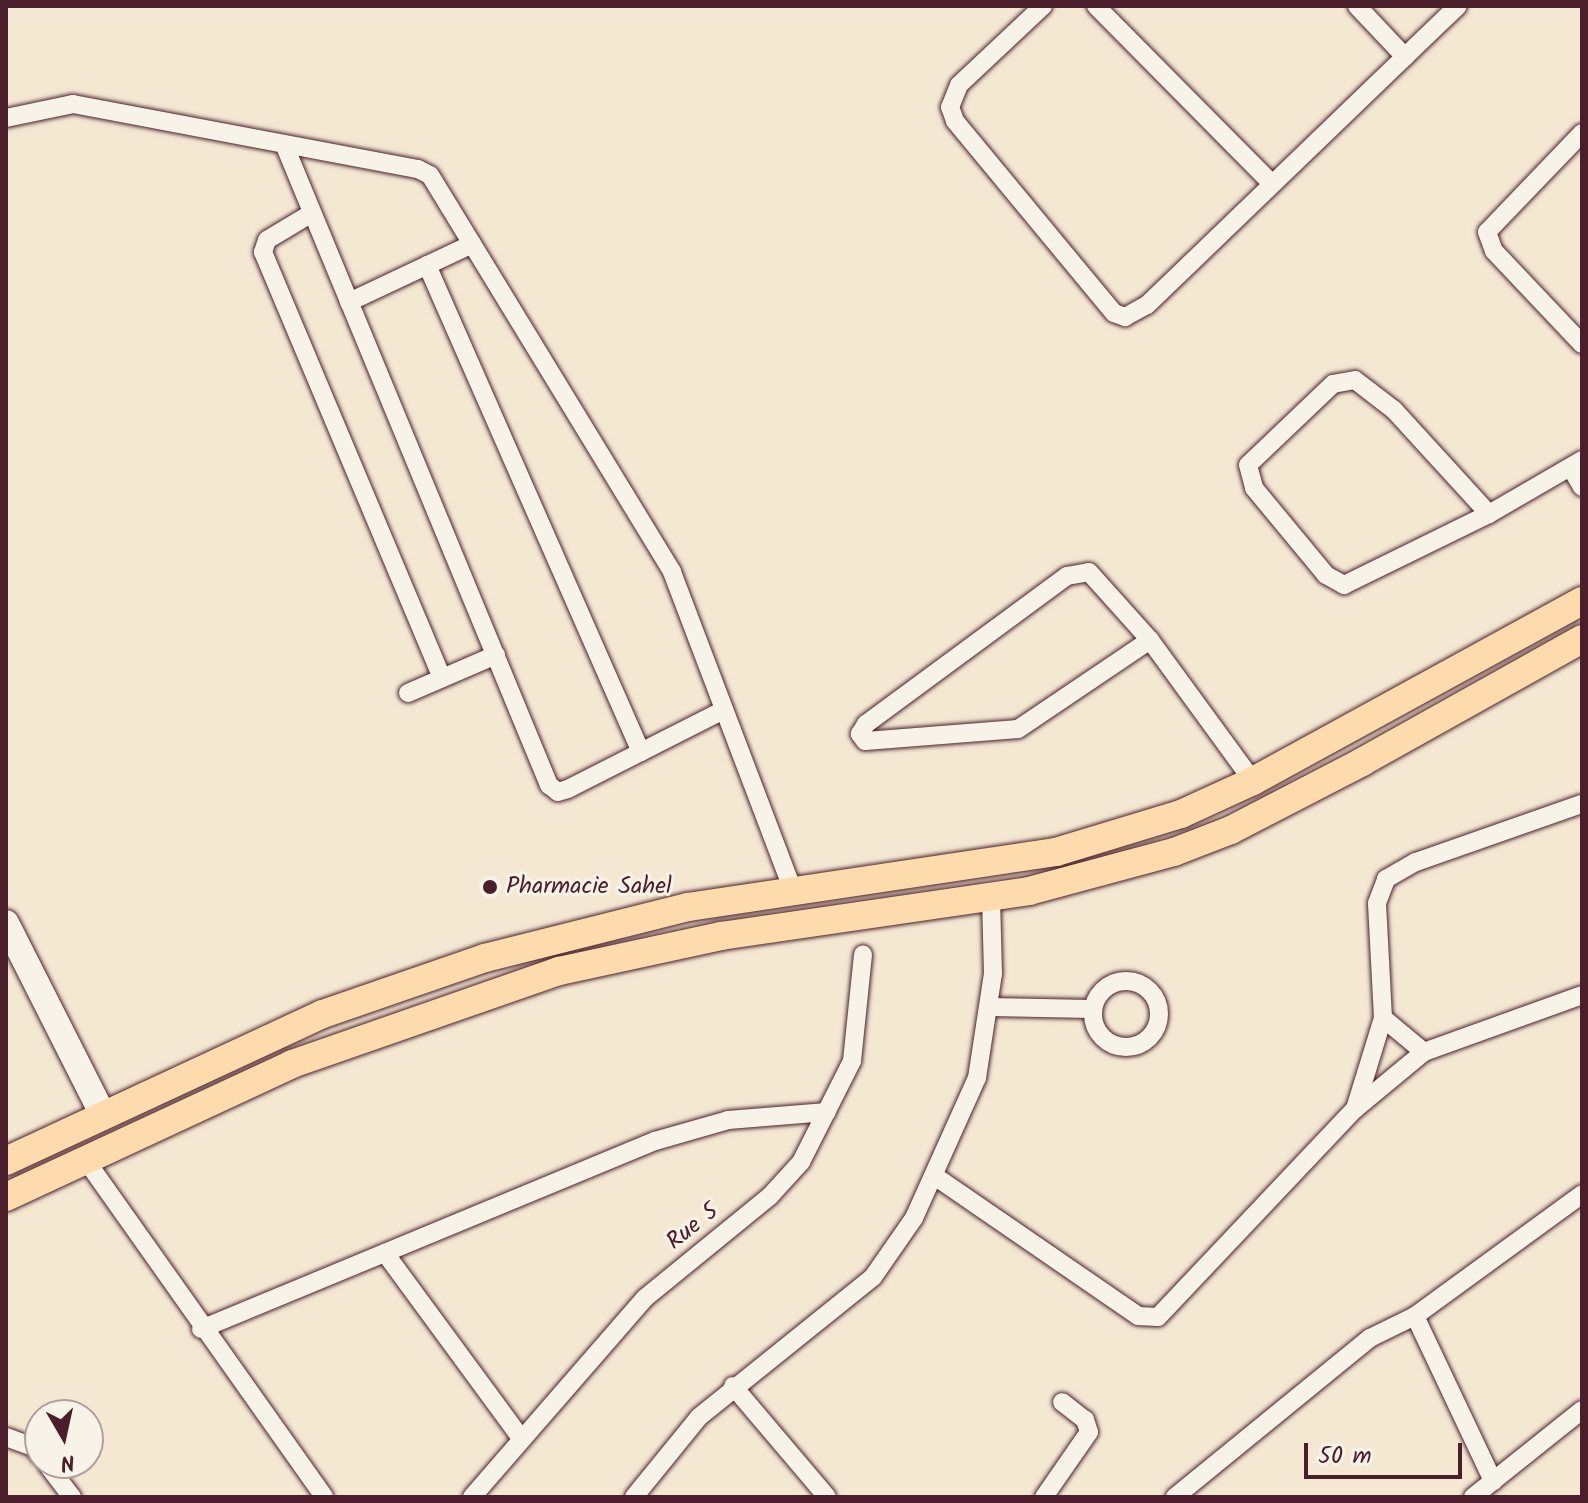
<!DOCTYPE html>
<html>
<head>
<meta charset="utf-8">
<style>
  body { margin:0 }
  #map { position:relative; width:1588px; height:1503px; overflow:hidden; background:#f4e8d3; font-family:Kalam,sans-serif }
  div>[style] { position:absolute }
  .roads { filter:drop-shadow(0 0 2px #4a1f2b) drop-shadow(0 0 2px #4a1f2b) }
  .street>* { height:18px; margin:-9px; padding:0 9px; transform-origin:9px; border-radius:9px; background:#f7f3e8 }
  .street>.ring { margin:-9px; padding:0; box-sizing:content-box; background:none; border:18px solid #f7f3e8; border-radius:50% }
  .secondary>* { height:26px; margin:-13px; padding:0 13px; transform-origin:13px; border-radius:13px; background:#f7f3e8 }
  .primary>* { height:28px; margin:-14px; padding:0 14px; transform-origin:14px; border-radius:14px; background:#fedbac }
  .dots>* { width:22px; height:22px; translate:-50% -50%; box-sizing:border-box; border:4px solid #f7f3e8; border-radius:50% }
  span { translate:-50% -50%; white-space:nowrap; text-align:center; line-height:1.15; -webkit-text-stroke:6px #f7f3e8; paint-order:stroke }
  .poi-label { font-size:24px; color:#4a1f2b }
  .left { translate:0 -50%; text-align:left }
  .street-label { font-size:24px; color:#4a1f2b }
  .frame { position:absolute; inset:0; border:8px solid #4a1f2b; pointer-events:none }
  .north { position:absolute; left:24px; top:1399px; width:80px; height:80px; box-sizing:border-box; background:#f7f3e8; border:2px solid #b29e9c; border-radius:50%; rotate:171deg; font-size:22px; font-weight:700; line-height:32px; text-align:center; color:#4a1f2b }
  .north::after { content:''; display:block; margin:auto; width:28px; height:36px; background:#4a1f2b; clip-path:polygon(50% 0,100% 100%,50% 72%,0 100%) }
  .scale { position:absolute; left:1304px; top:1443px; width:158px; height:36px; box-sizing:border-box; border:4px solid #4a1f2b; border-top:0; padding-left:10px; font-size:24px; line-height:28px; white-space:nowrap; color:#4a1f2b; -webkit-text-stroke:6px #f7f3e8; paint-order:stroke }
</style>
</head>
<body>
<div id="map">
  <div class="roads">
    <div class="street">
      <i style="left:1043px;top:6px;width:115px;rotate:136.8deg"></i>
      <i style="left:959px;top:85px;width:24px;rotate:112deg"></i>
      <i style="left:950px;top:107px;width:15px;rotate:70deg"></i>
      <i style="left:955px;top:121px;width:249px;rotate:50.4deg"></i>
      <i style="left:1114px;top:313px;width:12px;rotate:20deg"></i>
      <i style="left:1125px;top:317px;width:25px;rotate:-29deg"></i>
      <i style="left:1147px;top:305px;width:431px;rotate:-43.9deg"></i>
      <i style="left:1096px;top:6px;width:250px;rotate:45.3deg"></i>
      <i style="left:1357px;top:6px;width:70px;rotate:46.7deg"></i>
      <i style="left:6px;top:118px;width:68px;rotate:-11.8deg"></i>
      <i style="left:73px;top:104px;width:351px;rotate:10.7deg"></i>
      <i style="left:418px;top:169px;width:13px;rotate:27deg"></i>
      <i style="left:430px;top:175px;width:465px;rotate:58.6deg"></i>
      <i style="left:672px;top:572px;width:340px;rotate:69.2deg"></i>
      <i style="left:1582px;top:133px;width:137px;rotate:133.8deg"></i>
      <i style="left:1487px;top:232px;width:20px;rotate:70deg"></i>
      <i style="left:1494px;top:251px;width:128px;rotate:46.6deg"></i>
      <i style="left:284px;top:144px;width:694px;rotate:67.54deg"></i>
      <i style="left:549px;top:785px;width:11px;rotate:38deg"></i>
      <i style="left:558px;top:792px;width:10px;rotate:-17deg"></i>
      <i style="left:568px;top:789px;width:175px;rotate:-26.9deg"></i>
      <i style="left:312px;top:213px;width:52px;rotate:149deg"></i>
      <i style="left:267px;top:240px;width:13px;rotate:108deg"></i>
      <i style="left:263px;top:252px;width:462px;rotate:67.2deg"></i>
      <i style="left:427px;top:265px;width:532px;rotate:66.28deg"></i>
      <i style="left:349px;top:302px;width:136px;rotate:-25.2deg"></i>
      <i style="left:1571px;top:468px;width:22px;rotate:60deg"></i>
      <i style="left:1489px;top:514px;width:141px;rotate:-132.4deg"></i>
      <i style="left:1394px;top:410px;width:49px;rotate:-142.4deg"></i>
      <i style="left:1355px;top:380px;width:22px;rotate:170deg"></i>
      <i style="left:1333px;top:384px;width:117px;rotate:136.4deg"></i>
      <i style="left:1248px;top:465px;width:24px;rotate:75deg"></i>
      <i style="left:1254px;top:488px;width:113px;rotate:50.4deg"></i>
      <i style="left:1326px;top:575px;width:21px;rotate:29deg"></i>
      <i style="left:1344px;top:585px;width:161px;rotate:-26.1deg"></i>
      <i style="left:1489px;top:514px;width:108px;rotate:-30.1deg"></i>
      <i style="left:1150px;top:640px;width:159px;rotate:146deg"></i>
      <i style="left:1018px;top:729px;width:153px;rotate:175.5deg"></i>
      <i style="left:865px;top:741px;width:9px;rotate:-126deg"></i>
      <i style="left:860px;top:734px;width:12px;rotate:-59deg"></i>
      <i style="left:866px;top:724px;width:250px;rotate:-36.4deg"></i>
      <i style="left:1067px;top:576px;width:22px;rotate:-10deg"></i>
      <i style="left:1089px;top:572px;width:91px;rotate:48.1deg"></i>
      <i style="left:1150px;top:640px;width:175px;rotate:53.9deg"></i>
      <i style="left:408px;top:693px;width:96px;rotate:-23.4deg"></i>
      <i class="ring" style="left:1093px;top:981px;width:48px;height:48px"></i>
      <i style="left:990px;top:1007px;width:102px;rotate:1.1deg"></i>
      <i style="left:1383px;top:1018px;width:53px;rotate:39.7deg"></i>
      <i style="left:1355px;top:1109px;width:95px;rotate:-72.9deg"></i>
      <i style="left:1383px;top:1018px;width:115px;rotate:-93deg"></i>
      <i style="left:1377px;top:903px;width:26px;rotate:-69deg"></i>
      <i style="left:1386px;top:879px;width:34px;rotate:-30deg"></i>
      <i style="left:1416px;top:862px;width:176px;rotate:-19.3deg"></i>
      <i style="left:85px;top:1159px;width:414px;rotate:54.7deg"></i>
      <i style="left:936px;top:1177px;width:245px;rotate:34.5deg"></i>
      <i style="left:1138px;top:1316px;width:20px;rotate:3deg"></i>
      <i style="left:1158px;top:1317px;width:286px;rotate:-46.6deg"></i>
      <i style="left:1355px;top:1109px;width:89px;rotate:-39.6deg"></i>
      <i style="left:1424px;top:1052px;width:168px;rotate:-19.8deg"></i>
      <i style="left:385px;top:1253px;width:230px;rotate:53.7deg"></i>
      <i style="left:1415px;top:1316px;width:183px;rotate:64.7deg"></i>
      <i style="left:201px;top:1329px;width:491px;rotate:-22.5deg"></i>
      <i style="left:655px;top:1141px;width:76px;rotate:-16deg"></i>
      <i style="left:728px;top:1120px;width:99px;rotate:-4.6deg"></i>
      <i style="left:733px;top:1386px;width:145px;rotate:49.7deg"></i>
      <i style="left:6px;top:1437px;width:29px;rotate:20deg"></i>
      <i style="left:33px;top:1447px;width:11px;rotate:52deg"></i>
      <i style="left:46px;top:1463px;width:43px;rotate:52.6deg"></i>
      <i style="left:472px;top:1497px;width:264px;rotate:-49deg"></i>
      <i style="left:645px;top:1298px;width:161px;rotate:-39.2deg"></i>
      <i style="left:770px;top:1196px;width:46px;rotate:-47.6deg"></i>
      <i style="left:801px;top:1162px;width:113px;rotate:-63.2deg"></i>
      <i style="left:852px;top:1061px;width:107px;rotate:-84.1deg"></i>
      <i style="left:634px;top:1497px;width:103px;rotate:-50.9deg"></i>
      <i style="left:699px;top:1417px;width:223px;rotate:-38.8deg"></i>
      <i style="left:873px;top:1277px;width:72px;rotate:-55.2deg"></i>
      <i style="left:914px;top:1218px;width:154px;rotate:-65.8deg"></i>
      <i style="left:977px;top:1078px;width:105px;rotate:-81.3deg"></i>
      <i style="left:993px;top:974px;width:77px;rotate:-91.5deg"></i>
      <i style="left:1044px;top:1497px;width:79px;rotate:-55.3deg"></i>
      <i style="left:1089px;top:1432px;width:13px;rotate:-108deg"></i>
      <i style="left:1085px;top:1420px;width:29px;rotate:-142deg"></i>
      <i style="left:1175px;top:1497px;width:252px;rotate:-39.2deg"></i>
      <i style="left:1370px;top:1338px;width:50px;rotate:-26.1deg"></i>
      <i style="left:1415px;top:1316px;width:207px;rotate:-36.1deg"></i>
      <i style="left:1473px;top:1497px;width:139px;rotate:-38.6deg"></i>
    </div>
    <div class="secondary">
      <i style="left:6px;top:923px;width:215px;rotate:63.2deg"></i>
    </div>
    <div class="primary">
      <i style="left:6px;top:1161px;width:349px;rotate:-24.9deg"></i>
      <i style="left:323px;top:1014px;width:171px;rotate:-19.1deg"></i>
      <i style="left:485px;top:958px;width:209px;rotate:-14.1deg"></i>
      <i style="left:688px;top:907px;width:372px;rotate:-8.5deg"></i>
      <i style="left:1056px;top:852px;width:131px;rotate:-16.9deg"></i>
      <i style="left:1181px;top:814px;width:79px;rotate:-24.6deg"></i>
      <i style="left:1253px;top:781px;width:375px;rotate:-28.7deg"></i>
      <i style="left:6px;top:1197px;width:315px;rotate:-24.9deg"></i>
      <i style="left:292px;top:1064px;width:283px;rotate:-19.2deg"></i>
      <i style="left:559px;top:971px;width:166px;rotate:-12.2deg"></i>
      <i style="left:721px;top:936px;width:311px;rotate:-8.3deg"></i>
      <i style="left:1029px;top:891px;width:150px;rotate:-15.1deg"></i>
      <i style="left:1174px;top:852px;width:61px;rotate:-21.1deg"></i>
      <i style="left:1231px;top:830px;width:148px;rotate:-27.4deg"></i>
      <i style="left:1362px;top:762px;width:252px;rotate:-29.2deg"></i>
    </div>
  </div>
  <div class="dots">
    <i style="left:490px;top:887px;background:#4a1f2b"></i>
  </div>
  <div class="poi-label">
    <span class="left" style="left:506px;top:887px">Pharmacie Sahel</span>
  </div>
  <div class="street-label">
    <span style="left:693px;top:1227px;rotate:-39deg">Rue 5</span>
  </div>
  <div class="frame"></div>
  <div class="north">N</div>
  <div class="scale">50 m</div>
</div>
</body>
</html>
